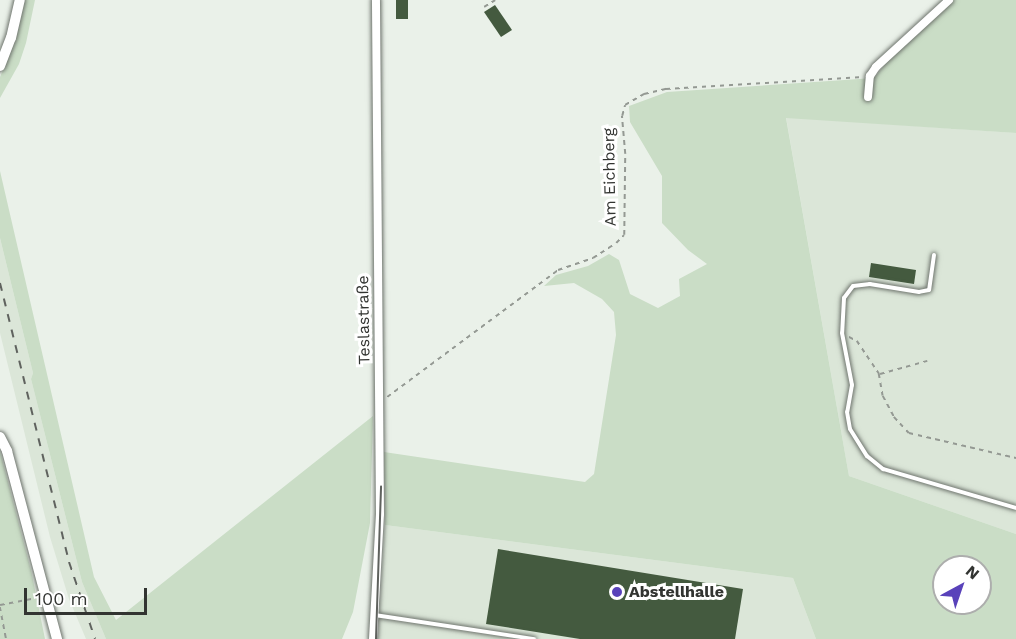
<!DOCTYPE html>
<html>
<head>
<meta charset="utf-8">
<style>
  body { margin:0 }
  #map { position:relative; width:1016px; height:639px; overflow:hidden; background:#eaf1e9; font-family:"Work Sans",sans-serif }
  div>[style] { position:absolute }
  .built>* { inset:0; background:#dbe6d8 }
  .green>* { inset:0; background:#caddc6 }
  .building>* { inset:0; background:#445a3f }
  .path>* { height:1.5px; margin-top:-0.75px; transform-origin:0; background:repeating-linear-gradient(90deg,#949993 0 4.5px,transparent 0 9px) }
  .roads { filter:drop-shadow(0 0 2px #6e746d) drop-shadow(0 0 2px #6e746d) }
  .lane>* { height:4px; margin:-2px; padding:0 2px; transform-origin:2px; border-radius:2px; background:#fff }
  .street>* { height:8px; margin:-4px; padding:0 4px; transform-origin:4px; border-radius:4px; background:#fff }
  .secondary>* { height:10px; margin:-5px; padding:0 5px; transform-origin:5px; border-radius:5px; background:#fff }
  .tram>* { height:1.5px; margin:-0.75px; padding:0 0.75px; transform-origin:0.75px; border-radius:0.75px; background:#5f625e }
  .rail>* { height:2px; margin-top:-1px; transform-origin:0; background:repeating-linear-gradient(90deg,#5f625e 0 8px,transparent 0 16px) }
  .dots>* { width:16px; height:16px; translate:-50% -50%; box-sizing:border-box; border:3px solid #fff; border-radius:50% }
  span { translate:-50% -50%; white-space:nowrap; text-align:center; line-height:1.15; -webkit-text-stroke:6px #fff; paint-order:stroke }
  .street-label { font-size:16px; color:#323431 }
  .poi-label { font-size:16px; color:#323431; font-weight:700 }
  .left { translate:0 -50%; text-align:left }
  .north { position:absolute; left:932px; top:555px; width:60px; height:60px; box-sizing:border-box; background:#fff; border:2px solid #adaead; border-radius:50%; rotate:40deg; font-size:16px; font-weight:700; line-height:24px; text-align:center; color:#323431 }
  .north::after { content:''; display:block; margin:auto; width:21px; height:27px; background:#5942ba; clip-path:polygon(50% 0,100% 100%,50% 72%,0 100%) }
  .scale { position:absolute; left:24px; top:588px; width:123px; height:27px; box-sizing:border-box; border:3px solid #323431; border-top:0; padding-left:8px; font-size:18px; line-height:21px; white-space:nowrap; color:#323431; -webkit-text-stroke:4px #fff; paint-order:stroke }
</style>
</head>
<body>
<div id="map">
  <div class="built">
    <i style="clip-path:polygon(786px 117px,1016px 133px,1016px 534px,849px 476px)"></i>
    <i style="clip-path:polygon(0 238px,33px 373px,31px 379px,82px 582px,106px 639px,86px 639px,69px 599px,50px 537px,0 333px)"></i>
    <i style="clip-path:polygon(385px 525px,793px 578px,816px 639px,378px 639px)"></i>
  </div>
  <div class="green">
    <i style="clip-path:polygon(25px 0,35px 0,26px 43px,19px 64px,0 98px,0 77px,16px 39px)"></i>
    <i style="clip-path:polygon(evenodd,953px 0,1016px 0,1016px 133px,786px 118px,849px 476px,1016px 534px,1016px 639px,816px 639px,793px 578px,385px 525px,384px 452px,585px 482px,594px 474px,616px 335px,614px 312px,602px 299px,574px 283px,544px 286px,556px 275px,588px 266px,609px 254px,619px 260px,630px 294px,658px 308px,680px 296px,679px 279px,707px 264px,688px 250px,662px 223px,662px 176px,630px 122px,629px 106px,667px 92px,874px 78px,897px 50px,953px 0,944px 567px,980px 567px,980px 603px,944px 603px,944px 567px)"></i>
    <i style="clip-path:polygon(0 171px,94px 577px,116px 620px,373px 416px,370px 523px,353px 612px,342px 639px,106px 639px,82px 582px,31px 379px,33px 373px,0 238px)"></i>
    <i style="clip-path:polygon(0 451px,31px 570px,45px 639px,0 639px)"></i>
  </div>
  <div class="building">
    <i style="clip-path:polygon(396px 0,408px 0,408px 19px,396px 19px)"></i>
    <i style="clip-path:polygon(495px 5px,512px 30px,501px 37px,484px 12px)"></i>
    <i style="clip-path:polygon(871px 263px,916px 270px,914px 284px,869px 277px)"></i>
    <i style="clip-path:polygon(498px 549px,743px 589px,735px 639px,580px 639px,486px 624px)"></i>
  </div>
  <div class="path">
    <i style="left:484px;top:7px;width:13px;rotate:-32deg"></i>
    <i style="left:849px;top:337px;width:9px;rotate:27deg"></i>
    <i style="left:857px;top:341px;width:40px;rotate:56deg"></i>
    <i style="left:879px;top:374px;width:22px;rotate:80deg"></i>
    <i style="left:883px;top:396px;width:24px;rotate:62deg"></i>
    <i style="left:894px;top:417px;width:22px;rotate:47deg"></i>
    <i style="left:909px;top:433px;width:110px;rotate:13.2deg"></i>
    <i style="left:880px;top:374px;width:49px;rotate:-15.5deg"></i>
    <i style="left:387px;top:397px;width:213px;rotate:-36.6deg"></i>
    <i style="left:558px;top:270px;width:37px;rotate:-19deg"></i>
    <i style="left:593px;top:258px;width:27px;rotate:-33deg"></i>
    <i style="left:616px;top:243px;width:11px;rotate:-45deg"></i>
    <i style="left:624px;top:235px;width:81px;rotate:-89.3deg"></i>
    <i style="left:625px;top:154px;width:38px;rotate:-95deg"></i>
    <i style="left:622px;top:116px;width:11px;rotate:-75deg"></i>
    <i style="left:625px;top:105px;width:22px;rotate:-30deg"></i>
    <i style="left:644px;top:94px;width:23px;rotate:-13deg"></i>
    <i style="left:666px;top:89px;width:197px;rotate:-3.5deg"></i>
    <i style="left:0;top:605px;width:37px;rotate:-11deg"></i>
    <i style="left:0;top:607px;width:33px;rotate:79deg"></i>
  </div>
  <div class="roads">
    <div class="lane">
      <i style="left:934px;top:255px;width:35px;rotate:98deg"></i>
      <i style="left:929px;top:290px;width:10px;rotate:169deg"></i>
      <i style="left:919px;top:292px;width:50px;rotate:-170.7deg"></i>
      <i style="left:870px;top:284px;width:17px;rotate:173deg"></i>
      <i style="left:853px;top:286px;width:15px;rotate:127deg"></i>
      <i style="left:844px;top:298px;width:35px;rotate:93deg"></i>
      <i style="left:842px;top:333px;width:53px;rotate:79.1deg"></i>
      <i style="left:852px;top:385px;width:27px;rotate:100deg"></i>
      <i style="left:847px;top:412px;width:17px;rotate:80deg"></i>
      <i style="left:850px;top:429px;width:32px;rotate:58deg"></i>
      <i style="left:867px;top:456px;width:21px;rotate:39deg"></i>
      <i style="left:883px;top:469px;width:139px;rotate:16.3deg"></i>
      <i style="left:375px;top:615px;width:161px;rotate:8.6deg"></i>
    </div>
    <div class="street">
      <i style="left:868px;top:97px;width:21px;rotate:-85deg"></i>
      <i style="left:870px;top:76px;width:11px;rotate:-56deg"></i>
      <i style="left:876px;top:67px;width:99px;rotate:-42.5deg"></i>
      <i style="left:373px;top:639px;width:125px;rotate:-86.8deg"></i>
      <i style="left:380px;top:514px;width:514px;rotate:-90.45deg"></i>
    </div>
    <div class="secondary">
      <i style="left:0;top:66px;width:30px;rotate:-69deg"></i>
      <i style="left:11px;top:38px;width:39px;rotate:-77deg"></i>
      <i style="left:0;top:437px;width:16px;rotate:63deg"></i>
      <i style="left:7px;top:451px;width:195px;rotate:75.1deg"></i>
    </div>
  </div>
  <div class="tram">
    <i style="left:376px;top:639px;width:152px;rotate:-88.1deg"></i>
  </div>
  <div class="rail">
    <i style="left:0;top:283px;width:287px;rotate:76.1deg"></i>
    <i style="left:69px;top:562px;width:81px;rotate:71.3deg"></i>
  </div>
  <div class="dots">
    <i style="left:617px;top:592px;background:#5942ba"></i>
  </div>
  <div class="street-label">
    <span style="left:610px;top:177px;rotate:-91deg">Am Eichberg</span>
    <span style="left:364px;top:320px;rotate:-91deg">Teslastraße</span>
  </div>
  <div class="poi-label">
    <span class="left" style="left:629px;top:592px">Abstellhalle</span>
  </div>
  <div class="north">N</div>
  <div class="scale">100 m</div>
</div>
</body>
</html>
